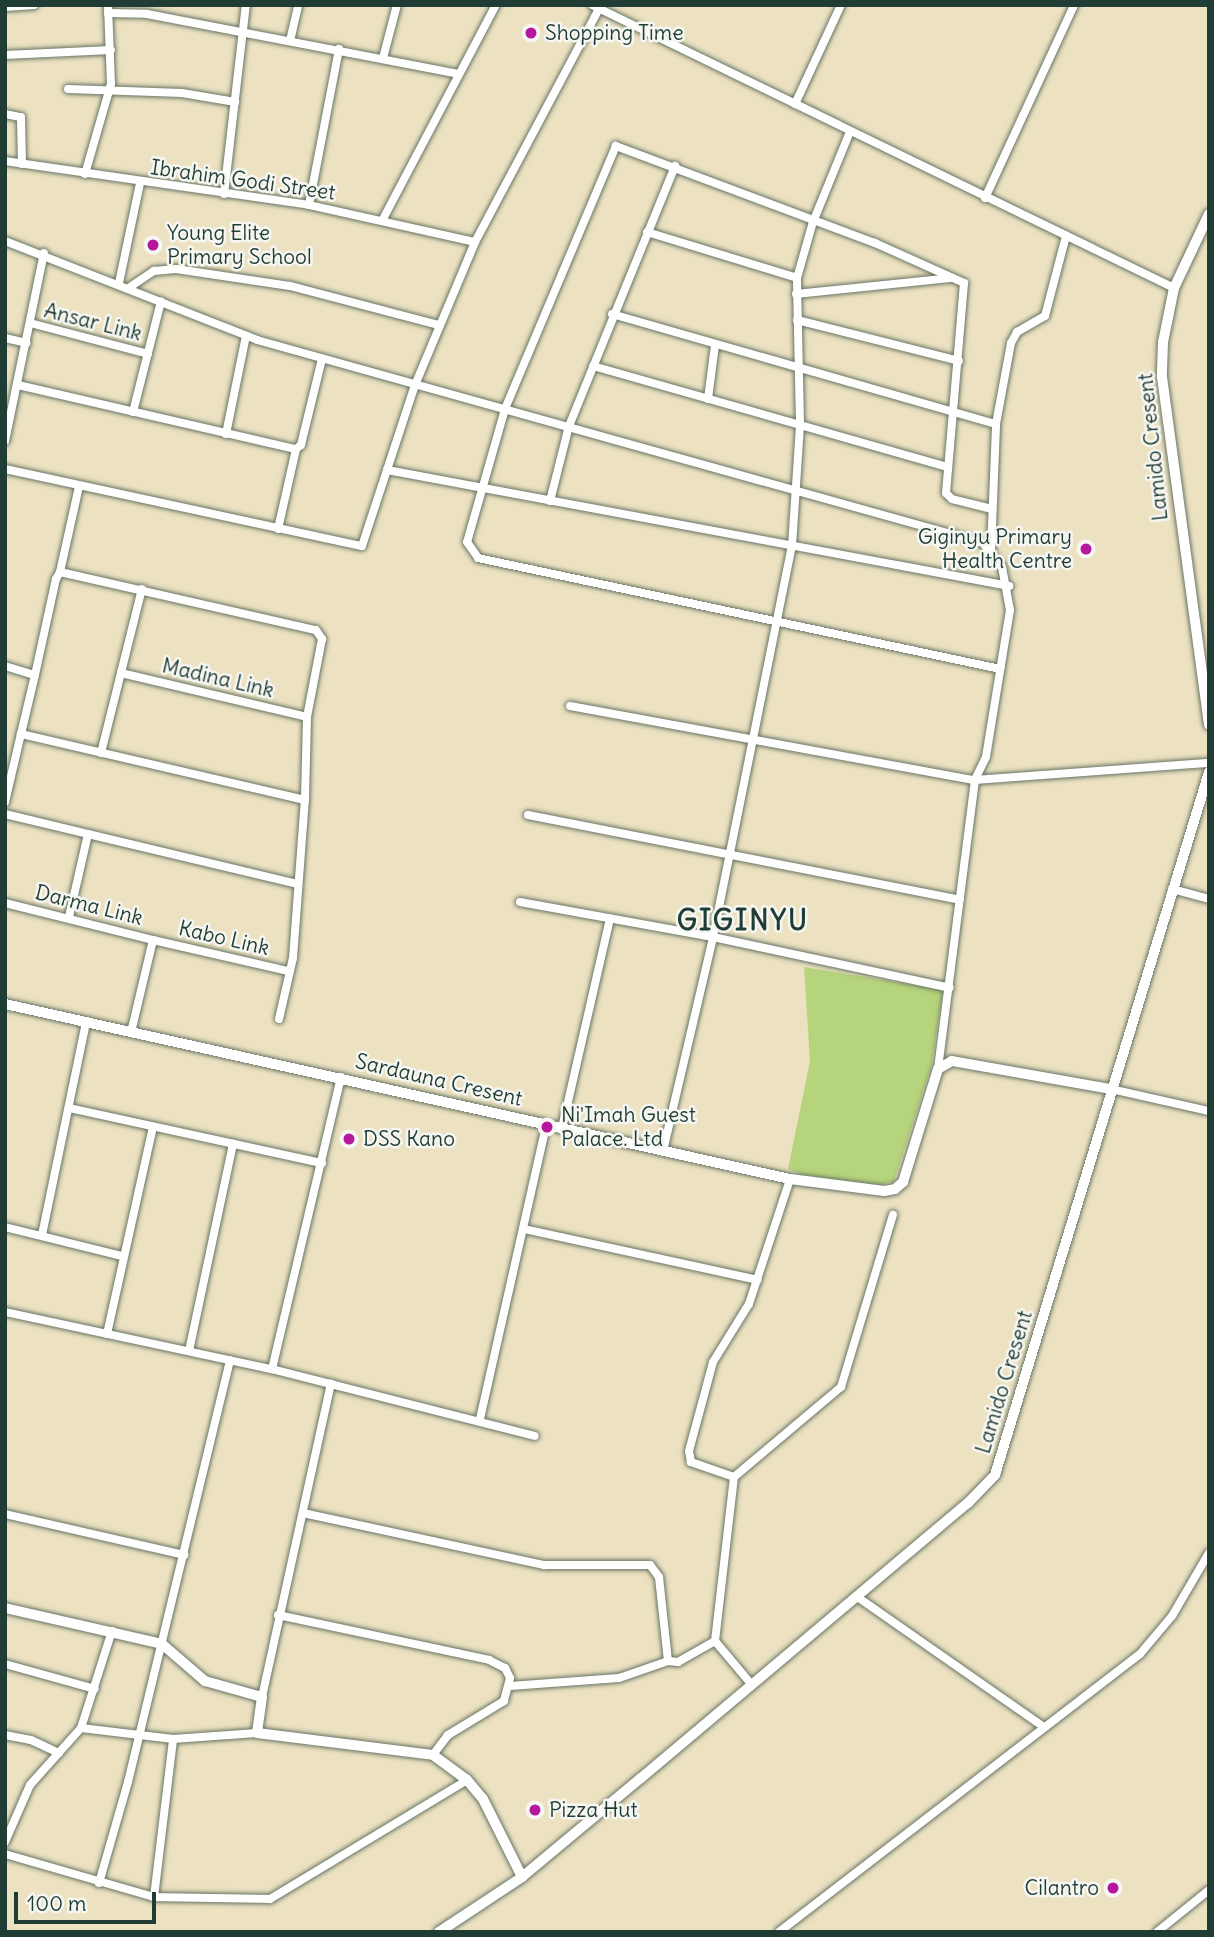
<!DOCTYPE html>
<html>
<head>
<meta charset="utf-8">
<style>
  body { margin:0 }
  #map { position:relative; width:1214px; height:1937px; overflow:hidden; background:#ece1c1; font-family:Delius,sans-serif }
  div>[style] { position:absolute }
  .green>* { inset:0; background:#b6d47b }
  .roads { filter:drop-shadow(0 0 2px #677665) drop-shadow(0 0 2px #677665) }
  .minor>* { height:8px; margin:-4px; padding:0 4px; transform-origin:4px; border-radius:4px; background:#fff }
  .tertiary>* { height:10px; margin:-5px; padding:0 5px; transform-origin:5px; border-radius:5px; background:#fff }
  .dots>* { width:19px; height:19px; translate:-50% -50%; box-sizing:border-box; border:4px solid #f6f6f2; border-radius:50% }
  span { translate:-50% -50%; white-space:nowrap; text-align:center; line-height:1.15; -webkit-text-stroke:5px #f6f6f2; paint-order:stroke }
  .poi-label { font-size:21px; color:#1f3d34 }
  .left { translate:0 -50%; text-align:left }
  .right { translate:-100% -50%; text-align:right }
  .street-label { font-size:21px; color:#1f3d34 }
  .district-label { font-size:28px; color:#1f3d34; font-weight:700; letter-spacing:2px }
  .frame { position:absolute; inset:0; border:7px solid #1f3d34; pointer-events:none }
  .scale { position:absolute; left:14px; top:1892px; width:142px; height:32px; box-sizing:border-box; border:4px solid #1f3d34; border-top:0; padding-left:9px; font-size:21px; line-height:24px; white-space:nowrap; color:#1f3d34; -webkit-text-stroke:5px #f6f6f2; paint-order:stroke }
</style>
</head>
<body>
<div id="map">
  <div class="green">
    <i style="clip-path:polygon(804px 967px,943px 990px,931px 1067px,894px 1181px,879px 1185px,803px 1175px,788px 1169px,810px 1061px)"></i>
  </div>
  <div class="roads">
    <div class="minor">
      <i style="left:592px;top:5px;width:647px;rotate:25.93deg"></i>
      <i style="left:5px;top:7px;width:29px;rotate:-4deg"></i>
      <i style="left:108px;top:13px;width:39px;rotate:1deg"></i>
      <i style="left:147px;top:14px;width:317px;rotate:10.9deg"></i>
      <i style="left:290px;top:41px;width:37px;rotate:-77deg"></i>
      <i style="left:5px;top:55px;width:106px;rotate:-2.7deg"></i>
      <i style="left:383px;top:58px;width:55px;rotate:-75.2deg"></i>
      <i style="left:68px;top:89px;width:114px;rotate:2deg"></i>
      <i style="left:182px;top:93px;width:54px;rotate:9.6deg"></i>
      <i style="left:795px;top:104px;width:109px;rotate:-65.1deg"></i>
      <i style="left:5px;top:114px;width:16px;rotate:11deg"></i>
      <i style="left:21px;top:117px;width:47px;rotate:88.8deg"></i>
      <i style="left:5px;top:161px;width:307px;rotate:8.2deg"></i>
      <i style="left:309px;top:205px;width:170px;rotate:12.6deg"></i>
      <i style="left:85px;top:174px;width:94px;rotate:-73.9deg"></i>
      <i style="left:111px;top:84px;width:79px;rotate:-92.2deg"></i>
      <i style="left:224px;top:194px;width:190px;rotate:-83.4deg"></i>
      <i style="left:985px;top:198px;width:213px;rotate:-65.2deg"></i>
      <i style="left:309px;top:205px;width:159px;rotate:-79.1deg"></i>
      <i style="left:383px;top:219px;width:242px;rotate:-62.2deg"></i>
      <i style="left:647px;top:232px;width:157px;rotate:17deg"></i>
      <i style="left:5px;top:241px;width:271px;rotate:21.4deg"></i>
      <i style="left:257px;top:340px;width:754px;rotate:15.62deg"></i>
      <i style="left:983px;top:543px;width:31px;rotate:52deg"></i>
      <i style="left:1002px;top:567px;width:44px;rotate:79.5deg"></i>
      <i style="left:1010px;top:610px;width:149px;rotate:99.3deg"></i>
      <i style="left:986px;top:757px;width:25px;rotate:116deg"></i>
      <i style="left:975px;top:780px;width:291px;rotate:97.3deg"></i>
      <i style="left:119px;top:283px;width:102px;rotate:-78.1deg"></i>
      <i style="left:130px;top:287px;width:29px;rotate:-34deg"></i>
      <i style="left:154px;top:271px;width:22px;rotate:-5deg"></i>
      <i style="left:176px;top:269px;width:115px;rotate:8.5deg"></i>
      <i style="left:290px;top:286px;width:154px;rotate:14.7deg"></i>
      <i style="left:796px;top:294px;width:157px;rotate:-5.9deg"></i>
      <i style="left:612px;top:314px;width:399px;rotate:16deg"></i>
      <i style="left:797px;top:320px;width:167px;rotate:14.2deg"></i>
      <i style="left:30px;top:323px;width:122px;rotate:14.7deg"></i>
      <i style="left:5px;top:338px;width:22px;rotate:13deg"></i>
      <i style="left:593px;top:366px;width:369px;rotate:15.9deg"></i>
      <i style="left:18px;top:385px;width:285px;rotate:13deg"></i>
      <i style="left:296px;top:449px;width:6px;rotate:-39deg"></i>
      <i style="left:301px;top:445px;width:89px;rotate:-76.3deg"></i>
      <i style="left:708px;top:399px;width:54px;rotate:-82.6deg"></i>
      <i style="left:133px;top:412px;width:114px;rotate:-75.8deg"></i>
      <i style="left:226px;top:434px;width:100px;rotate:-78.5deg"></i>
      <i style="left:5px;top:441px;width:192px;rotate:-78.3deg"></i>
      <i style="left:5px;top:469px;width:365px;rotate:12.2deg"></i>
      <i style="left:362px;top:546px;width:169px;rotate:-71.8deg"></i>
      <i style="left:415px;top:385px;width:155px;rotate:-67.2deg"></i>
      <i style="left:475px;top:242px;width:264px;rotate:-62deg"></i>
      <i style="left:387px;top:470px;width:633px;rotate:10.56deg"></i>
      <i style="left:550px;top:501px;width:77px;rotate:-75.8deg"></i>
      <i style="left:569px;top:426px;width:281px;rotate:-67.8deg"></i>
      <i style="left:992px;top:509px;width:41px;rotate:-166deg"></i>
      <i style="left:952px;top:499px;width:8px;rotate:-135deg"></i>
      <i style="left:946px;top:493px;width:211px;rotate:-85.1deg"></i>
      <i style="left:964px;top:283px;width:98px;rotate:-155.8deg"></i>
      <i style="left:875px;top:243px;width:277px;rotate:-159.5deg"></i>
      <i style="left:616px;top:146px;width:285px;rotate:112.9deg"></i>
      <i style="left:505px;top:409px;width:138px;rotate:105.9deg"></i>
      <i style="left:467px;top:542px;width:19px;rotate:55deg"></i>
      <i style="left:478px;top:558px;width:534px;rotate:12deg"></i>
      <i style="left:278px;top:529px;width:82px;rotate:-77.3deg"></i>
      <i style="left:991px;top:551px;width:127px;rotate:-87.7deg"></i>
      <i style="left:996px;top:424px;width:82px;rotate:-79.5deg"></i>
      <i style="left:1011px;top:343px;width:13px;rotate:-61deg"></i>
      <i style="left:1017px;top:332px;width:32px;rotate:-30deg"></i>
      <i style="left:1045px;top:316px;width:83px;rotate:-75.3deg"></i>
      <i style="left:60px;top:572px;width:88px;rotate:-77.5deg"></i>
      <i style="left:5px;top:666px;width:31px;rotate:17deg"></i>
      <i style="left:121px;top:673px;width:191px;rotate:13.3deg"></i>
      <i style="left:570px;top:706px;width:412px;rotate:10.4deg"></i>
      <i style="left:975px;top:780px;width:235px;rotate:-4.2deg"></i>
      <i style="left:101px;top:753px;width:169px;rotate:-76deg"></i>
      <i style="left:5px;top:802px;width:70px;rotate:-76.8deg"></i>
      <i style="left:21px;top:734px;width:61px;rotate:-76.7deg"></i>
      <i style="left:35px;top:675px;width:98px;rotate:-77.7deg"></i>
      <i style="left:56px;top:579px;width:8px;rotate:-60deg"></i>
      <i style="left:60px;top:572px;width:262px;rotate:12.8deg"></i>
      <i style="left:316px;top:630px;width:11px;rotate:56deg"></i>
      <i style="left:322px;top:639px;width:79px;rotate:100.9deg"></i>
      <i style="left:307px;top:717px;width:83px;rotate:91.4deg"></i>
      <i style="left:305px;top:800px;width:292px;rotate:-166.9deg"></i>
      <i style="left:5px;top:814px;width:85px;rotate:13.5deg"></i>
      <i style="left:88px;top:834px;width:85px;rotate:102.9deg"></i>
      <i style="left:528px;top:815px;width:440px;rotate:11.1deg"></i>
      <i style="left:88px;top:834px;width:216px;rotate:13.4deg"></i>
      <i style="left:1172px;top:889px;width:38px;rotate:15deg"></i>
      <i style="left:520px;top:902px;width:196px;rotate:10.3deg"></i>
      <i style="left:713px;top:937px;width:242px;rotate:12.1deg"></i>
      <i style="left:5px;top:903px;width:153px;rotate:14deg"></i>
      <i style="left:153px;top:940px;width:95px;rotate:103.4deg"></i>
      <i style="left:153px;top:940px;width:139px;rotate:12.9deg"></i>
      <i style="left:279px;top:1019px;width:63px;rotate:-77.1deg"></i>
      <i style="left:293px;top:958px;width:158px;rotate:-85.7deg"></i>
      <i style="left:1111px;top:1089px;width:100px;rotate:12.7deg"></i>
      <i style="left:69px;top:1108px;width:259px;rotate:12.3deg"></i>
      <i style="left:562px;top:1128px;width:215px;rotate:-77.1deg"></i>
      <i style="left:663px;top:1151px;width:220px;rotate:-76.8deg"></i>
      <i style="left:713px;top:937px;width:399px;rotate:-78.6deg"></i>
      <i style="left:792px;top:546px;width:121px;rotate:-86.2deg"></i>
      <i style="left:800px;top:425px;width:147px;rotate:-91.2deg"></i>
      <i style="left:797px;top:278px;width:58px;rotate:-74.1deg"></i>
      <i style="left:813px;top:222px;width:97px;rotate:-67.7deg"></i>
      <i style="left:5px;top:1227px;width:121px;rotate:13.9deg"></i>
      <i style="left:524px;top:1229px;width:239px;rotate:12.3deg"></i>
      <i style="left:42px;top:1235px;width:217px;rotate:-78.3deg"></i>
      <i style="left:5px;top:1312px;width:273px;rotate:12.1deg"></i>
      <i style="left:272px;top:1369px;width:271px;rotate:14.3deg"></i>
      <i style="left:107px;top:1334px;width:212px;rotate:-77.5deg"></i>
      <i style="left:189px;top:1351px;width:212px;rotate:-78deg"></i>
      <i style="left:272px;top:1369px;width:300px;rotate:-76.7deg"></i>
      <i style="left:480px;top:1419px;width:301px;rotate:-77.3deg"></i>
      <i style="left:734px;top:1477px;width:46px;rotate:-160.8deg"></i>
      <i style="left:691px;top:1462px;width:11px;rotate:-100deg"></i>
      <i style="left:689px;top:1451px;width:92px;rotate:-74.9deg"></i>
      <i style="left:713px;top:1362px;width:68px;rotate:-58.2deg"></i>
      <i style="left:749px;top:1304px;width:132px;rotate:-71.8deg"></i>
      <i style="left:303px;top:1513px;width:247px;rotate:12.2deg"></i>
      <i style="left:544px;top:1565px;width:106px"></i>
      <i style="left:650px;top:1565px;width:15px;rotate:53deg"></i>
      <i style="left:659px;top:1577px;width:84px;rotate:83.9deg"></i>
      <i style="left:5px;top:1514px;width:184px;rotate:12.9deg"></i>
      <i style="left:856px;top:1596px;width:229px;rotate:34.9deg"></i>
      <i style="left:278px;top:1615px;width:216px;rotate:12deg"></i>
      <i style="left:489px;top:1660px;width:18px;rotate:27deg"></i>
      <i style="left:505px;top:1668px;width:11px;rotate:63deg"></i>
      <i style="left:510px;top:1678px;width:24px;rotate:105deg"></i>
      <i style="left:504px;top:1701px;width:66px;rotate:148.7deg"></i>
      <i style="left:448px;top:1735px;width:25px;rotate:127deg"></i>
      <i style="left:5px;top:1664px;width:93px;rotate:15.5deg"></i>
      <i style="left:752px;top:1685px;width:57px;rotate:-130.1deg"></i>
      <i style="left:715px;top:1641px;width:165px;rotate:-83.4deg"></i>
      <i style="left:734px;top:1477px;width:140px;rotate:-40.1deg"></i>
      <i style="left:841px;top:1387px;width:180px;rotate:-73.2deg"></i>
      <i style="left:510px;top:1686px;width:109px;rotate:-4.2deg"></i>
      <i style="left:619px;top:1678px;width:52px;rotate:-19.1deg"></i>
      <i style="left:668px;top:1661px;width:10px;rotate:6deg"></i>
      <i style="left:678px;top:1662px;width:43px;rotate:-29.6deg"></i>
      <i style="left:262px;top:1697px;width:321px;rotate:-77.6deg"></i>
      <i style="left:81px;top:1728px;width:93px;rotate:6.8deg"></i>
      <i style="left:173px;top:1739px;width:84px;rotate:-4.1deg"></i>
      <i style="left:5px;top:1735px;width:26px;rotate:11deg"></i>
      <i style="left:31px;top:1740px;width:31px;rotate:25deg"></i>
      <i style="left:5px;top:1842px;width:62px;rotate:-66.3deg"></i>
      <i style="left:30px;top:1785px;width:76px;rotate:-48.2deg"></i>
      <i style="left:81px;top:1728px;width:102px;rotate:-72.3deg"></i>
      <i style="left:5px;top:1854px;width:155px;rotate:16.1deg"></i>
      <i style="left:154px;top:1897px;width:116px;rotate:1deg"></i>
      <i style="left:270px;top:1899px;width:230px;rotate:-31.1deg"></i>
      <i style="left:99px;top:1883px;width:105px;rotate:-74deg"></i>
      <i style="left:128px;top:1782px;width:434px;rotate:-76.4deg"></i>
      <i style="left:154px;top:1897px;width:159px;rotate:-83.1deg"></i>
      <i style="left:779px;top:1932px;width:456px;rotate:-37.6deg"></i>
      <i style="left:1140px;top:1654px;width:50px;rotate:-49.9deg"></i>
      <i style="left:1172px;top:1616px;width:73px;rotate:-59.6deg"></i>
      <i style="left:1157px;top:1932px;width:67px;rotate:-38.9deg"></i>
    </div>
    <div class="tertiary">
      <i style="left:1209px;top:214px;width:82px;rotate:115.3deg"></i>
      <i style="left:1174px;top:288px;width:55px;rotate:101.5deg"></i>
      <i style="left:1163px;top:342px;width:35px;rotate:92deg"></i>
      <i style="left:1162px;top:377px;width:351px;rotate:82.3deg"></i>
      <i style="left:5px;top:1004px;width:804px;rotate:12.57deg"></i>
      <i style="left:790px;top:1179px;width:95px;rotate:7.3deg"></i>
      <i style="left:884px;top:1191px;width:11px;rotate:-10deg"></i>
      <i style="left:895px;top:1189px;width:11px;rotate:-41deg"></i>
      <i style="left:903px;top:1182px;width:118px;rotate:-72.8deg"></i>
      <i style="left:938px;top:1069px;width:16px;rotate:-30deg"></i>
      <i style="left:952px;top:1061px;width:161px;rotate:10deg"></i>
      <i style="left:5px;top:1608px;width:161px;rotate:12.9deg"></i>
      <i style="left:162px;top:1644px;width:57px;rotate:40.7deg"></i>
      <i style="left:205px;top:1681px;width:59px;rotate:15.7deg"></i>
      <i style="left:262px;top:1697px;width:36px;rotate:98deg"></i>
      <i style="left:257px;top:1733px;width:177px;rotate:7.1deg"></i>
      <i style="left:433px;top:1755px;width:42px;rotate:36.3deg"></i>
      <i style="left:467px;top:1780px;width:25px;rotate:50deg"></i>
      <i style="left:483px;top:1799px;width:87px;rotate:63.4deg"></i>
      <i style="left:439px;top:1932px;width:100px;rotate:-33.5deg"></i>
      <i style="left:522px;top:1877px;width:155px;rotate:-39.8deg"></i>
      <i style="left:641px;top:1778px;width:427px;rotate:-40.1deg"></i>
      <i style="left:968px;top:1503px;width:39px;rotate:-46deg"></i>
      <i style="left:995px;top:1475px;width:735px;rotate:-73.07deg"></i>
    </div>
  </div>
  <div class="dots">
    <i style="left:531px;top:33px;background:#b5179e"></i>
    <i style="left:153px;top:245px;background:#b5179e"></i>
    <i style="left:1086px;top:549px;background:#b5179e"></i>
    <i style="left:547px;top:1127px;background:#b5179e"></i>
    <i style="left:349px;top:1139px;background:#b5179e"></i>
    <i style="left:535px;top:1810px;background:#b5179e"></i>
    <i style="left:1113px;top:1888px;background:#b5179e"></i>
  </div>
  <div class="poi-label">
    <span class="left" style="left:545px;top:33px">Shopping Time</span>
    <span class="left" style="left:167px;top:245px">Young Elite<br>Primary School</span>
    <span class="right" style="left:1072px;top:549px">Giginyu Primary<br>Health Centre</span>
    <span class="left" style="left:561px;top:1127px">Ni'Imah Guest<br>Palace. Ltd</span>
    <span class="left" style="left:363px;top:1139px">DSS Kano</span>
    <span class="left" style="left:549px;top:1810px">Pizza Hut</span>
    <span class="right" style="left:1099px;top:1888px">Cilantro</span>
  </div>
  <div class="street-label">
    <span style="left:243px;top:180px;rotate:8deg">Ibrahim Godi Street</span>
    <span style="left:93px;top:322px;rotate:14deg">Ansar Link</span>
    <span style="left:1153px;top:447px;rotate:-96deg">Lamido Cresent</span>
    <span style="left:218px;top:678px;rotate:13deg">Madina Link</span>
    <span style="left:89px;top:905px;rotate:14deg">Darma Link</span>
    <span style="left:224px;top:938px;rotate:13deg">Kabo Link</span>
    <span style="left:439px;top:1080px;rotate:13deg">Sardauna Cresent</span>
    <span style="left:1004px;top:1382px;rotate:-73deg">Lamido Cresent</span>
  </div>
  <div class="district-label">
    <span style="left:743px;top:920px">GIGINYU</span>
  </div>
  <div class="frame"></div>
  <div class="scale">100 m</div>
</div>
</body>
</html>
